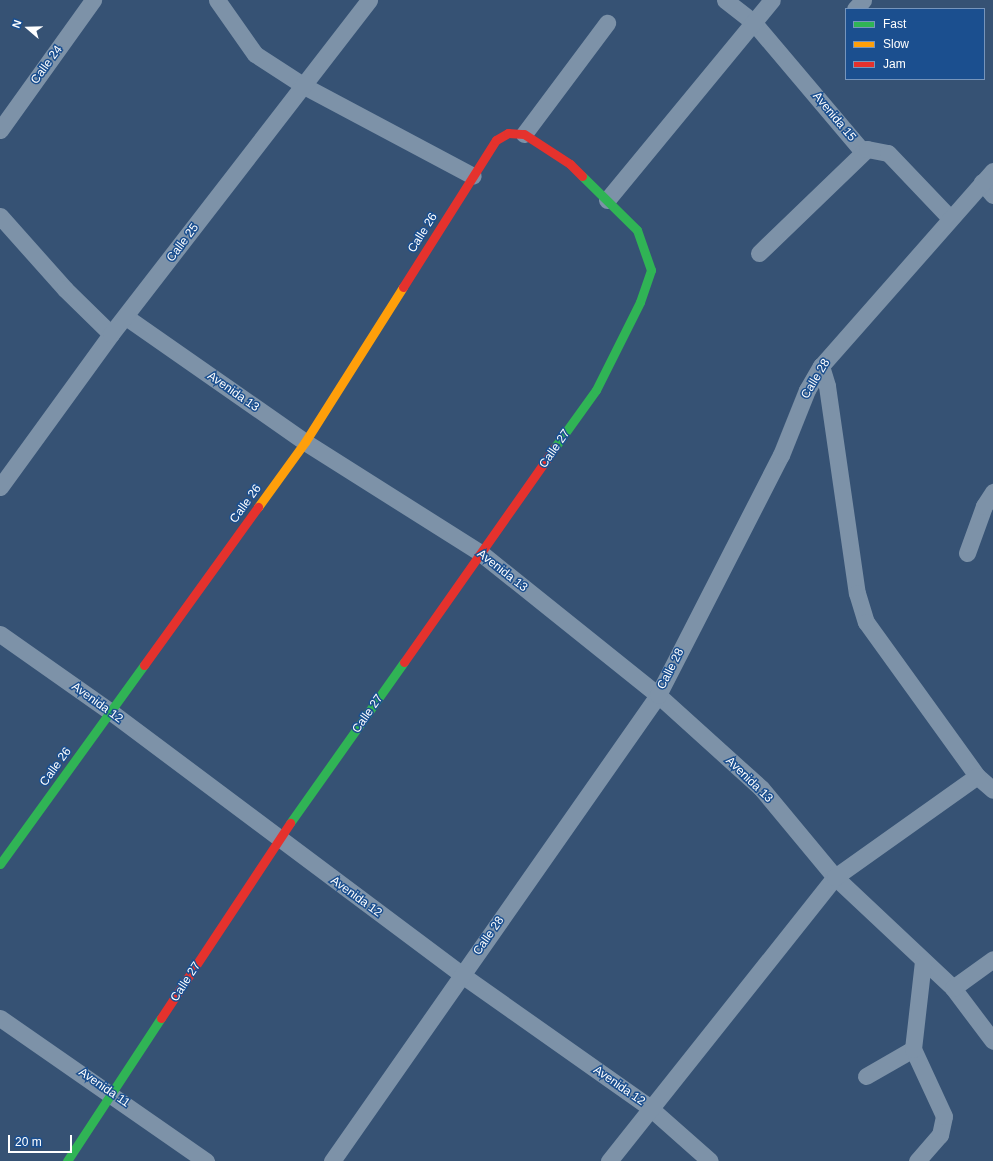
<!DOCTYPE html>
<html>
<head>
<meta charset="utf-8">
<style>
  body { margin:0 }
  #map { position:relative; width:993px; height:1161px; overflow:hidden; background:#365274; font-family:Helvetica,sans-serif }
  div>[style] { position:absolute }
  .street>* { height:17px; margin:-8.5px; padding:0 8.5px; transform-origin:8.5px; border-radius:8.5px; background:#7d92a8 }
  .fast>* { height:9px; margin:-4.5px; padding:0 4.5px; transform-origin:4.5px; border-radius:4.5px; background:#30b455 }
  .slow>* { height:9px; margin:-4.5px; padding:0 4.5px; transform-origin:4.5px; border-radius:4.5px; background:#ff9f0a }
  .jam>* { height:9px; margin:-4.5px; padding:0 4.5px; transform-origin:4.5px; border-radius:4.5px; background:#e5322d }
  span { translate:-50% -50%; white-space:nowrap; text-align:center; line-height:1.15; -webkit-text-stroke:3px #1b4f8f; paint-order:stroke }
  .street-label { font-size:12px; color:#fff }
  .legend { position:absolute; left:845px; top:8px; width:140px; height:72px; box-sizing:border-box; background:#1b4f8f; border:1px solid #7695bc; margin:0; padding:5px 7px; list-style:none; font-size:12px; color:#fff }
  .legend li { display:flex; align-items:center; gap:8px; height:20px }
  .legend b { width:20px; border:1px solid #7695bc }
  .north { position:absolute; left:8px; top:8px; width:40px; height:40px; -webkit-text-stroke:3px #1b4f8f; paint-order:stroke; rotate:290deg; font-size:11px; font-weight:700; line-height:16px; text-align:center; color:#fff }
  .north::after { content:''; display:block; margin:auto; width:14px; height:18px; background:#fff; clip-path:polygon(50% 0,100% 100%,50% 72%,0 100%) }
  .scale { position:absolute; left:8px; top:1135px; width:64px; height:18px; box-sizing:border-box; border:2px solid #fff; border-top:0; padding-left:5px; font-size:12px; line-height:14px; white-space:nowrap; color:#fff; -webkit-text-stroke:3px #1b4f8f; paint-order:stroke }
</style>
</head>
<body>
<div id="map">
  <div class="street">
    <i style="left:217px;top:0;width:66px;rotate:54.9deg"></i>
    <i style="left:255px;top:54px;width:59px;rotate:33.1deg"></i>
    <i style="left:304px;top:86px;width:191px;rotate:28deg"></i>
    <i style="left:725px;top:0;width:37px;rotate:38deg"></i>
    <i style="left:754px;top:23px;width:167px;rotate:49.8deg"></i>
    <i style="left:855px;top:9px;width:12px;rotate:-48deg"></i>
    <i style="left:0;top:130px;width:160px;rotate:-54.4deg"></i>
    <i style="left:524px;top:134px;width:139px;rotate:-53.2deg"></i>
    <i style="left:982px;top:182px;width:17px;rotate:50deg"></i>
    <i style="left:607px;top:200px;width:259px;rotate:-50.5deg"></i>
    <i style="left:0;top:216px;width:98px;rotate:48.3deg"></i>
    <i style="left:65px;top:289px;width:64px;rotate:44.4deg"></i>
    <i style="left:759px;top:253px;width:150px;rotate:-43.9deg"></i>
    <i style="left:867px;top:149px;width:21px;rotate:11deg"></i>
    <i style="left:888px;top:153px;width:90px;rotate:46.4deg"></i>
    <i style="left:126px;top:317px;width:218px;rotate:34.9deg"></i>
    <i style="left:305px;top:442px;width:209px;rotate:32.3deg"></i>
    <i style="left:482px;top:554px;width:226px;rotate:38.7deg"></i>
    <i style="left:658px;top:695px;width:139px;rotate:42.1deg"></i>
    <i style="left:761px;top:788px;width:116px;rotate:50.3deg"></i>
    <i style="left:835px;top:877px;width:162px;rotate:43.2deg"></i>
    <i style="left:953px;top:988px;width:66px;rotate:53deg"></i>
    <i style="left:821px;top:366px;width:21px;rotate:73deg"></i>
    <i style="left:827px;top:386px;width:209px;rotate:81.8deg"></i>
    <i style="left:857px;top:593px;width:30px;rotate:73deg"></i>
    <i style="left:866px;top:622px;width:190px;rotate:54.2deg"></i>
    <i style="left:977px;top:776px;width:21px;rotate:41deg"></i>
    <i style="left:0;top:487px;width:189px;rotate:-54deg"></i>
    <i style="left:111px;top:334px;width:422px;rotate:-52.3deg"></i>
    <i style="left:967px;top:553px;width:50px;rotate:-70.1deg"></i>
    <i style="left:984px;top:506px;width:17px;rotate:-57deg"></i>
    <i style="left:0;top:634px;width:136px;rotate:35.1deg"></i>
    <i style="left:111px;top:712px;width:439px;rotate:36.8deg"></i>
    <i style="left:462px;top:975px;width:229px;rotate:35.2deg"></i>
    <i style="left:649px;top:1107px;width:81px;rotate:41.5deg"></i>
    <i style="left:953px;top:988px;width:49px;rotate:-35.9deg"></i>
    <i style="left:0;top:1018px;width:251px;rotate:34.8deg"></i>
    <i style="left:866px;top:1076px;width:54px;rotate:-29.9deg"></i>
    <i style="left:332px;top:1161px;width:569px;rotate:-55.02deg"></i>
    <i style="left:658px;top:695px;width:270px;rotate:-62.9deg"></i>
    <i style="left:781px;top:455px;width:70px;rotate:-68.2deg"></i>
    <i style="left:807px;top:390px;width:28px;rotate:-60deg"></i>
    <i style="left:821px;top:366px;width:260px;rotate:-48.6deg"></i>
    <i style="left:609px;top:1161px;width:363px;rotate:-51.5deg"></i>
    <i style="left:835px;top:877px;width:174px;rotate:-35.4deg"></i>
    <i style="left:917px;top:1161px;width:35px;rotate:-49deg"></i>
    <i style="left:940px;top:1135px;width:19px;rotate:-78deg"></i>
    <i style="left:944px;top:1116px;width:74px;rotate:-114.8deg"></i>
    <i style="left:913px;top:1049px;width:89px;rotate:-83.5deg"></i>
  </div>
  <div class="fast">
    <i style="left:555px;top:447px;width:70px;rotate:-54.3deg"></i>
    <i style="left:596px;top:390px;width:98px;rotate:-63.4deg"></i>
    <i style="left:640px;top:302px;width:34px;rotate:-71deg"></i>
    <i style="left:651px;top:270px;width:42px;rotate:-109.3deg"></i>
    <i style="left:637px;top:230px;width:77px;rotate:-135.5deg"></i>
    <i style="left:290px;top:823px;width:197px;rotate:-54.7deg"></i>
    <i style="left:0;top:864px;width:246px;rotate:-54.1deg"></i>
    <i style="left:67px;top:1161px;width:171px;rotate:-56.7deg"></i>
  </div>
  <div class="slow">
    <i style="left:258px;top:507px;width:80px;rotate:-54.1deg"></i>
    <i style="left:305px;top:442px;width:183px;rotate:-57.7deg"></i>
  </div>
  <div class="jam">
    <i style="left:403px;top:287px;width:174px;rotate:-57.7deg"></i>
    <i style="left:496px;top:140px;width:14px;rotate:-30deg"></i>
    <i style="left:508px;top:133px;width:16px;rotate:4deg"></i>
    <i style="left:524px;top:134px;width:55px;rotate:33.1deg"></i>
    <i style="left:570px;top:164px;width:17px;rotate:45deg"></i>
    <i style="left:404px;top:662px;width:263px;rotate:-54.9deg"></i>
    <i style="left:144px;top:665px;width:195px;rotate:-54.2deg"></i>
    <i style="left:161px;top:1018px;width:234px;rotate:-56.5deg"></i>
  </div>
  <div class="street-label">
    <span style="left:47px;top:65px;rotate:-54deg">Calle 24</span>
    <span style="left:834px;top:117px;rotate:50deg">Avenida 15</span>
    <span style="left:423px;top:233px;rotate:-58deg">Calle 26</span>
    <span style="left:183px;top:243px;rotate:-53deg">Calle 25</span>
    <span style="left:816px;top:379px;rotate:-59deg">Calle 28</span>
    <span style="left:233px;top:392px;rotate:35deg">Avenida 13</span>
    <span style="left:555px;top:449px;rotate:-55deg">Calle 27</span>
    <span style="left:246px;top:504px;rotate:-54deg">Calle 26</span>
    <span style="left:502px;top:571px;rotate:38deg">Avenida 13</span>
    <span style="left:671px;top:669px;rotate:-63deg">Calle 28</span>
    <span style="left:97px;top:703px;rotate:36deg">Avenida 12</span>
    <span style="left:368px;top:714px;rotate:-55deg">Calle 27</span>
    <span style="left:56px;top:767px;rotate:-54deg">Calle 26</span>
    <span style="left:749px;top:780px;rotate:44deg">Avenida 13</span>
    <span style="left:356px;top:897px;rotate:36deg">Avenida 12</span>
    <span style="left:489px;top:936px;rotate:-55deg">Calle 28</span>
    <span style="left:186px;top:982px;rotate:-57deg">Calle 27</span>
    <span style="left:619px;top:1086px;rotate:35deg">Avenida 12</span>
    <span style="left:104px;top:1088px;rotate:35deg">Avenida 11</span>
  </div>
  <ul class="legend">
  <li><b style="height:5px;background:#30b455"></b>Fast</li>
  <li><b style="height:5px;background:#ff9f0a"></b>Slow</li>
  <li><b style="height:5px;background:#e5322d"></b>Jam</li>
  </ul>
  <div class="north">N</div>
  <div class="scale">20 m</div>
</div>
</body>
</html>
